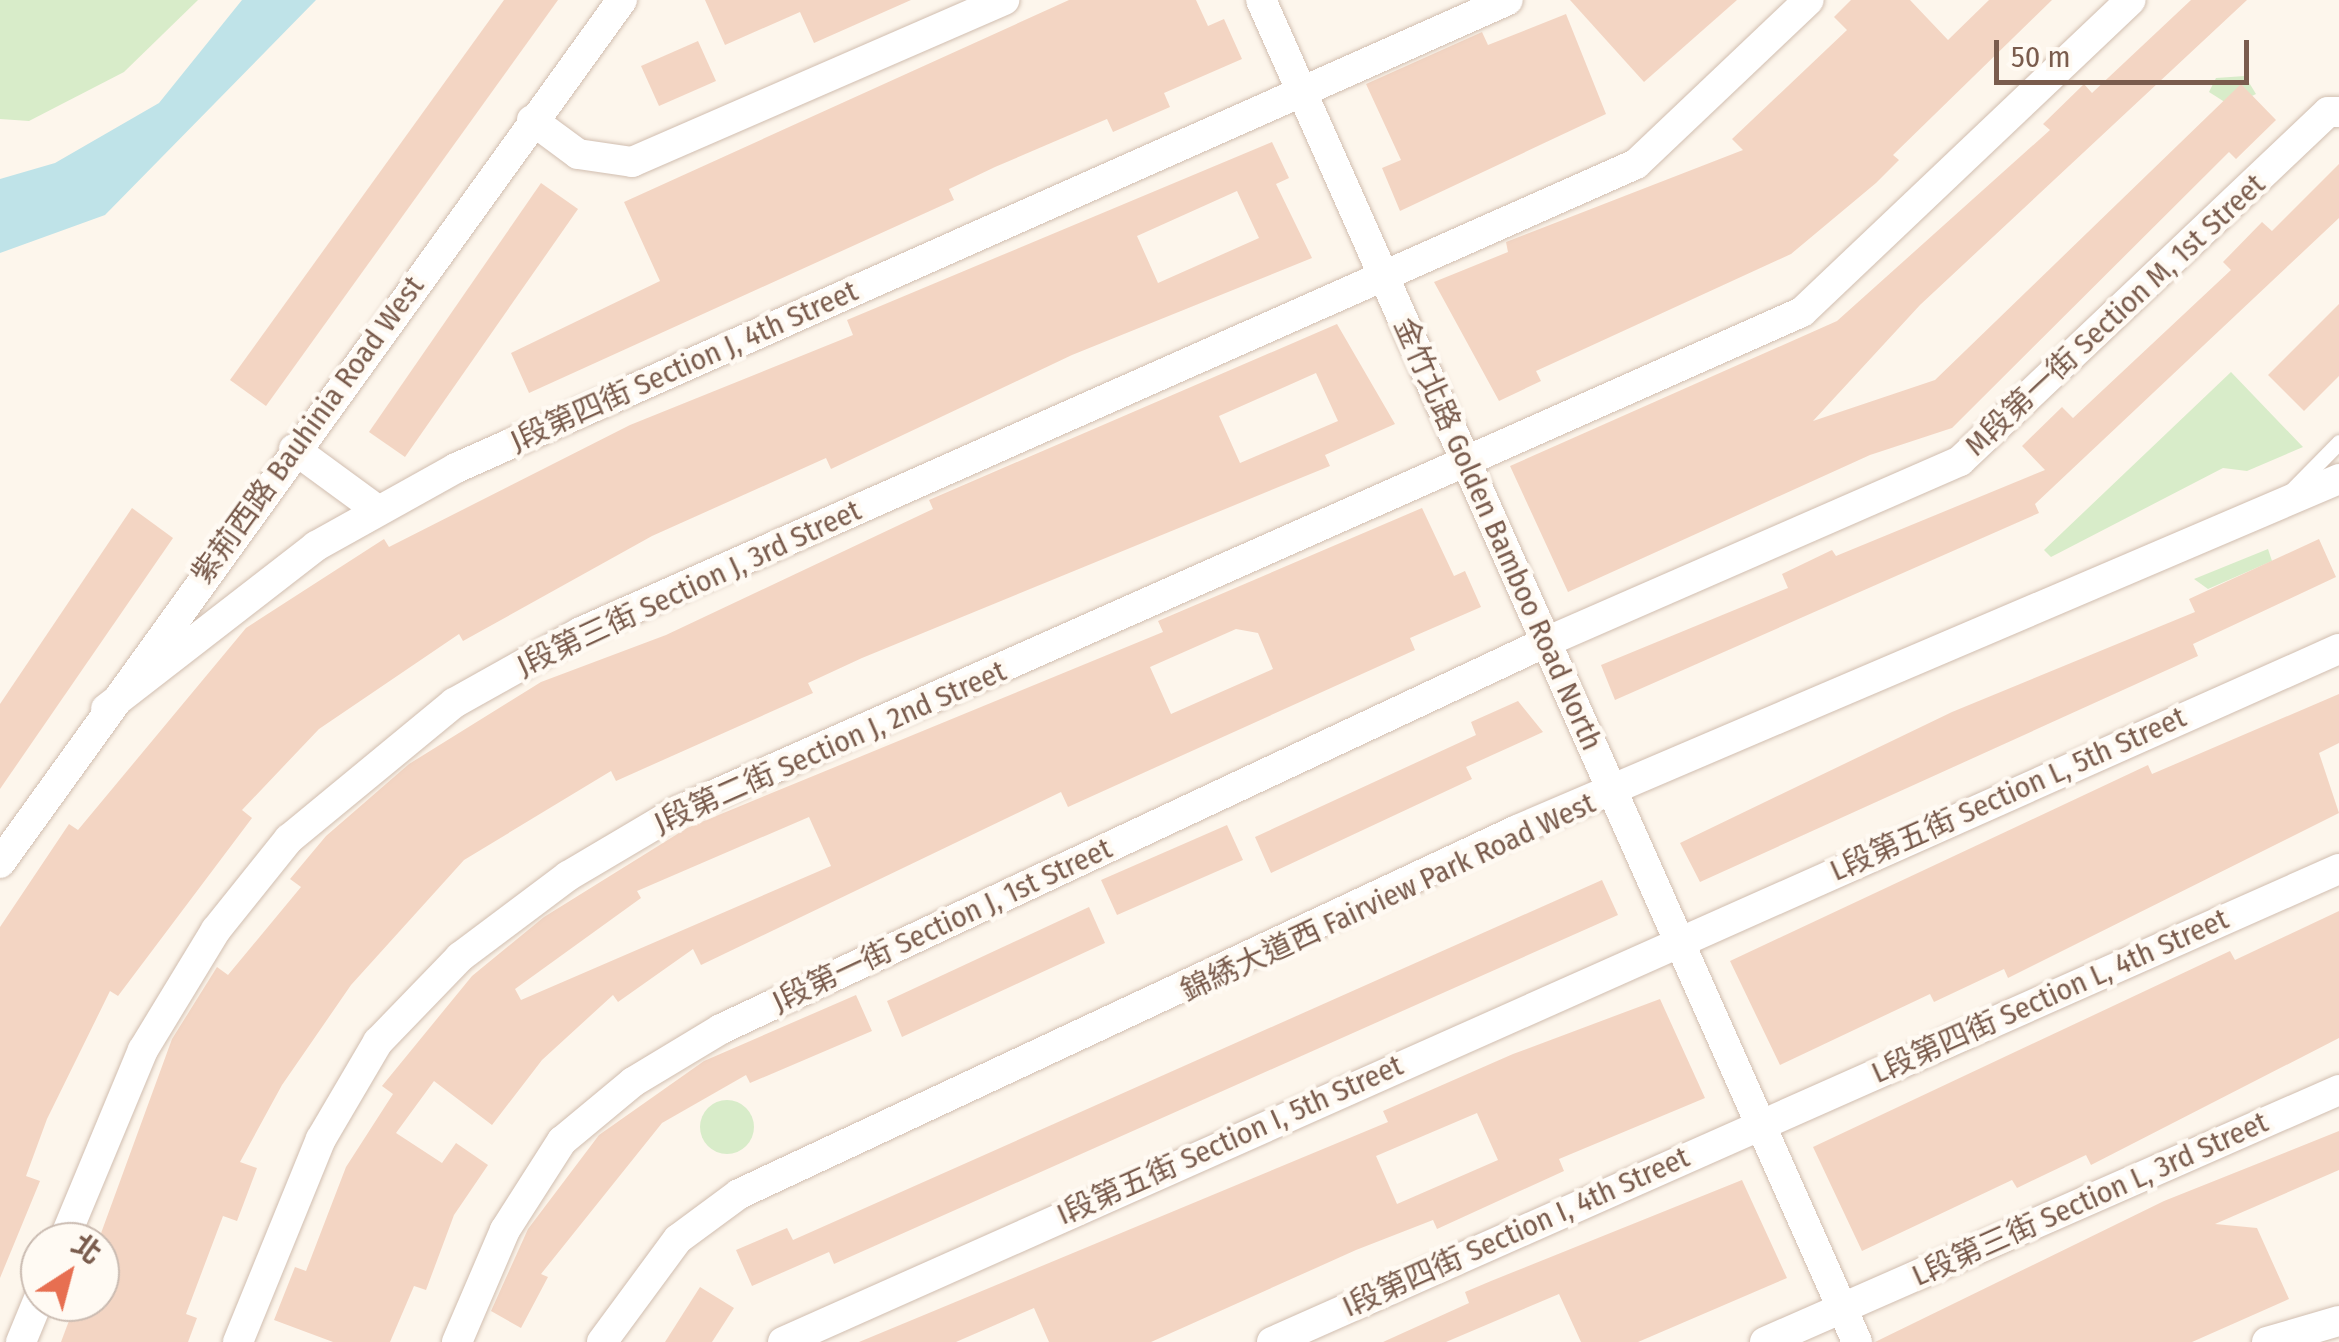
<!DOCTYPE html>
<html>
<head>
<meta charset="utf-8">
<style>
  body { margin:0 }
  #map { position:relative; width:2339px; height:1342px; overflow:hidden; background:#fdf6ec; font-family:"Fira Sans Condensed","Noto Sans TC",sans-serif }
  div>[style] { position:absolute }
  .green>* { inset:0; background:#d8ecc9 }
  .round { border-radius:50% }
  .water>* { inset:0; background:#bfe3e8 }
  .building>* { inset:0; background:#f3d5c3 }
  .roads { filter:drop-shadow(0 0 2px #d1beb0) drop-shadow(0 0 2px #d1beb0) }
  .lane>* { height:15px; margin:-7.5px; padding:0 7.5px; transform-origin:7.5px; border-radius:7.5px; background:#fff }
  .street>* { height:30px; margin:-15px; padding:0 15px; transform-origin:15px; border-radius:15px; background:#fff }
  span { translate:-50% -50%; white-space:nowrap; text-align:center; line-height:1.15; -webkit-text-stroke:9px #fffaf3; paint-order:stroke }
  .street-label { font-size:30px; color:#7a5c4d }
  .north { position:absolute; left:20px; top:1222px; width:100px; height:100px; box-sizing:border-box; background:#fffaf3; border:2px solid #cabbb1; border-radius:50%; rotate:36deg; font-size:28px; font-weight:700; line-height:40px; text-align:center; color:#7a5c4d }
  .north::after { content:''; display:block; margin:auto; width:35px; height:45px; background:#e76f51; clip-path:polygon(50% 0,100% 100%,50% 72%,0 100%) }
  .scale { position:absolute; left:1994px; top:40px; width:255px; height:45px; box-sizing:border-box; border:5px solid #7a5c4d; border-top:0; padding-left:12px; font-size:30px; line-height:35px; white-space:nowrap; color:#7a5c4d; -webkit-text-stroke:8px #fffaf3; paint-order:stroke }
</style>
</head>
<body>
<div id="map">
  <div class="green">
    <i style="clip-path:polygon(0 0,198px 0,124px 72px,29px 121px,0 119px)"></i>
    <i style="clip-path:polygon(2245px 76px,2256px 94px,2231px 106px,2209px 92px,2216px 78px)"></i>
    <i style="clip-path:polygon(2231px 372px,2303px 447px,2247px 471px,2223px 468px,2051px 557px,2044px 550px)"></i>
    <i style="clip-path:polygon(2268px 549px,2272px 561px,2208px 589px,2194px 579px)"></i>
    <i class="round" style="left:700px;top:1100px;width:54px;height:54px"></i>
  </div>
  <div class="water">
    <i style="clip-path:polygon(242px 0,316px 0,105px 215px,0 253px,0 179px,55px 163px,159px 103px)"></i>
  </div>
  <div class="building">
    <i style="clip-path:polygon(504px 0,558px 0,266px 406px,230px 380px)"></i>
    <i style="clip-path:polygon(705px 0,911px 0,814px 43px,800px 12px,725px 45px)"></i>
    <i style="clip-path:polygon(1069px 0,1196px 0,1208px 26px,1224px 19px,1242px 59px,1164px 93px,1170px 107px,1113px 132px,1107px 119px,995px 167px,949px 189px,954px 200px,529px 393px,511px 353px,660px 281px,624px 202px)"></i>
    <i style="clip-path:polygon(1570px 0,1737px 0,1644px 82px)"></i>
    <i style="clip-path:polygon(1851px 0,1910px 0,1948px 40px,1989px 0,2052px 0,1893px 155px,1899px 160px,1876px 183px,1791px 254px,1536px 371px,1541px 381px,1499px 401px,1434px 282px,1508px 252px,1506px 242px,1743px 150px,1732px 139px,1847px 30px,1834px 17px)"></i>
    <i style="clip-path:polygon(2191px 0,2247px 0,1920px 305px,1813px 421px,1935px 380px,2241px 84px,2276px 120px,2236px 159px,2229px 152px,1952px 428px,1870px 455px,1568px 592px,1510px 466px,1837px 321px,2050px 130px,2043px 124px,2084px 84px,2092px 93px)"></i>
    <i style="clip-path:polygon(1566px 14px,1606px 114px,1400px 211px,1382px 168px,1401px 160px,1366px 84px,1482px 32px,1488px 45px)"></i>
    <i style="clip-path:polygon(698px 41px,716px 81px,659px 106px,641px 66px)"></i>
    <i style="clip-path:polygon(evenodd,1272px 142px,1289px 178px,1276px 184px,1312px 258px,1072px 355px,831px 469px,826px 458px,652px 536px,463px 641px,459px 634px,319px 729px,242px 810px,252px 818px,118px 996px,110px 991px,47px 1119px,26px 1176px,40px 1181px,0 1278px,0 927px,69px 824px,78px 830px,246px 628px,384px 539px,389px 547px,630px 425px,853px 335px,847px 320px,1272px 142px,1237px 191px,1259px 238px,1158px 283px,1137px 236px,1237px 191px)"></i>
    <i style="clip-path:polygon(2339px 164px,2339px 218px,2035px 504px,2039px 513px,1615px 700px,1601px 665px,1788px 588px,1782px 574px,1832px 550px,1836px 556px,2045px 470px,2022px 446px,2062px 407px,2073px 418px,2231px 270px,2223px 262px,2262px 222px,2272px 231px)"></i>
    <i style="clip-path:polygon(541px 183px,578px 209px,405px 457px,369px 432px)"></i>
    <i style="clip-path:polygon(2339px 304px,2339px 376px,2304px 411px,2268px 375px)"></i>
    <i style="clip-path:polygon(evenodd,1337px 324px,1395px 424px,1325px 455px,1330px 466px,862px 658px,808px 683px,813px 693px,616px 781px,611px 771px,464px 860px,351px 985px,282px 1085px,240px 1162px,257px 1168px,237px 1221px,223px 1216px,186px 1314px,197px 1318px,188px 1342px,61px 1342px,76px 1302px,100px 1302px,100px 1236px,172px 1039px,217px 967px,228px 975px,301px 887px,290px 879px,326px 836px,409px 764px,541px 682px,666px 635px,933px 509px,929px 500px,1337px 324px,1316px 373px,1338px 421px,1240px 463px,1219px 416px,1316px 373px)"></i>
    <i style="clip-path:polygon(132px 508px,173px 538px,0 789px,0 704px)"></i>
    <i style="clip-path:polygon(evenodd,1422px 508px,1454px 576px,1465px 571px,1481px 607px,1410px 638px,1415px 650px,1068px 807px,1061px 792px,701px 965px,693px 949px,618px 1002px,613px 995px,542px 1060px,492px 1125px,434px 1081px,396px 1133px,442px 1163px,456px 1143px,488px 1165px,454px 1215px,426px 1290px,414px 1286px,390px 1342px,333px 1342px,274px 1320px,295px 1267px,306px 1271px,346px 1167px,393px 1094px,382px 1086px,472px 976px,544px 917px,687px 828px,1163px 632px,1158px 621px,1422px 508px,1236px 629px,1258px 633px,1273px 669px,1171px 714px,1150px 667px,1236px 629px,1422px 508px,809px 817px,831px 866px,521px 1000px,515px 989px,641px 898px,637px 891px,809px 817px)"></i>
    <i style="clip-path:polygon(2319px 539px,2336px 577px,2193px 644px,2198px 656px,1700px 882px,1680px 843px,1952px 712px,2195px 612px,2189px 599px)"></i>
    <i style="clip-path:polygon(2339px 694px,2339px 743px,2319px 753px,2339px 813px,2008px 978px,2004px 969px,1934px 1002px,1930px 994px,1780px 1065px,1730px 961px,2148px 765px,2152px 774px)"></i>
    <i style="clip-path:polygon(1518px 701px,1543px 732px,1466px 767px,1472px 779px,1271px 873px,1255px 837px,1476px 735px,1471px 722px)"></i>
    <i style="clip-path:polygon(1227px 825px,1243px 860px,1117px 915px,1101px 880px)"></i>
    <i style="clip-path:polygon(1602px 880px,1618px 915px,834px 1264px,829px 1252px,752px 1286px,736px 1250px,787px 1228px,793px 1240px)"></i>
    <i style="clip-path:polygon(1089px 907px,1105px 943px,902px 1037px,887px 1001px)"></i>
    <i style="clip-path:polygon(2339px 911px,2339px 1038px,2091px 1165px,2086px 1155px,2017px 1188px,2012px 1180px,1862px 1251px,1813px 1147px,2230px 951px,2235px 960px)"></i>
    <i style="clip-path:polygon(856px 995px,872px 1031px,750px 1083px,746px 1075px,662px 1123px,541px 1274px,548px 1277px,521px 1328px,491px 1311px,528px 1229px,599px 1135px,704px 1061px)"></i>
    <i style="clip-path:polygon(evenodd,1660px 999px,1705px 1098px,1559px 1159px,1564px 1171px,1437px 1229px,1433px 1220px,1356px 1250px,1151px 1342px,1049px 1342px,1034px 1308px,956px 1342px,859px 1342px,1388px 1122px,1383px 1111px,1513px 1054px,1660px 999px,1477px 1113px,1498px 1160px,1397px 1204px,1376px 1156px,1477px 1113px)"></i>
    <i style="clip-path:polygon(2339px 1131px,2339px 1170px,2215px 1224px,2257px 1228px,2289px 1299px,2192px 1342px,1875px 1342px,2164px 1201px)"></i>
    <i style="clip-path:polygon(1742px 1180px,1787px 1278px,1638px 1342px,1581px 1342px,1559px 1294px,1446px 1342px,1383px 1342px,1469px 1303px,1465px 1292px,1491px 1281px)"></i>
    <i style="clip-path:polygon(700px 1287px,734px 1308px,712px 1342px,665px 1342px)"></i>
  </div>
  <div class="roads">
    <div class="lane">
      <i style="left:2290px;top:492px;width:70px;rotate:-45.6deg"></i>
    </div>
    <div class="street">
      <i style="left:1261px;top:0;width:1468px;rotate:66.05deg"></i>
      <i style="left:532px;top:120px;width:57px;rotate:36.5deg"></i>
      <i style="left:578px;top:154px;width:55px;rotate:8.4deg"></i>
      <i style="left:632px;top:162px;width:406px;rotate:-23.5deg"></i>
      <i style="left:294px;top:449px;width:102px;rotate:36.2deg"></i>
      <i style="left:106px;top:709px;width:266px;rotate:-37.8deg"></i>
      <i style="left:316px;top:546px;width:160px;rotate:-29.1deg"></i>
      <i style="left:456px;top:468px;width:1151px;rotate:-23.98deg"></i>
      <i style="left:0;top:863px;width:1064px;rotate:-54.22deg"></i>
      <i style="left:63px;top:1242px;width:208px;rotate:-67.4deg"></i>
      <i style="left:143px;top:1050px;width:140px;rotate:-58.7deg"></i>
      <i style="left:216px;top:930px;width:117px;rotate:-51.3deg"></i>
      <i style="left:289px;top:839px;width:214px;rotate:-39.5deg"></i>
      <i style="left:454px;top:703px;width:145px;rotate:-29.2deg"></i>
      <i style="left:581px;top:632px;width:1154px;rotate:-23.92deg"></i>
      <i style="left:1636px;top:164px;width:238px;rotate:-43.5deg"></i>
      <i style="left:21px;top:1342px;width:50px;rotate:-67.6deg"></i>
      <i style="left:238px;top:1342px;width:219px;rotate:-67.8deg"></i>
      <i style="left:321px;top:1139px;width:113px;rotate:-59.6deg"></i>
      <i style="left:378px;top:1042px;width:118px;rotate:-46deg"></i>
      <i style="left:460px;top:957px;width:135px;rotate:-36.9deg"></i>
      <i style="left:568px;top:876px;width:128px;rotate:-30.6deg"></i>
      <i style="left:678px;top:811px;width:1230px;rotate:-23.94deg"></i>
      <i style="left:1802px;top:312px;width:453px;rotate:-43.5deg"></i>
      <i style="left:457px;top:1342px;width:122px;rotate:-66.8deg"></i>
      <i style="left:505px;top:1230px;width:106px;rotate:-57.4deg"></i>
      <i style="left:562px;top:1141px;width:92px;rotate:-39.7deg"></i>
      <i style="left:633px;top:1082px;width:103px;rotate:-31.1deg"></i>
      <i style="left:721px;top:1029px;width:911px;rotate:-25.13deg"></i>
      <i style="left:1546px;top:642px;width:452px;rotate:-23.6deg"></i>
      <i style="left:1960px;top:461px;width:507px;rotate:-43.48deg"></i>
      <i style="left:2328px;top:112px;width:11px"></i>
      <i style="left:602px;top:1342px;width:128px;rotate:-53.6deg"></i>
      <i style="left:678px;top:1239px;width:76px;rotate:-36.4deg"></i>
      <i style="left:739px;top:1194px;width:859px;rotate:-25.07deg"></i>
      <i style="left:1517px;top:830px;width:894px;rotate:-23.12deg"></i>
      <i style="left:783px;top:1342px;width:1703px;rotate:-24.01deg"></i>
      <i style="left:1272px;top:1342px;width:1167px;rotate:-23.91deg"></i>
      <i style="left:1765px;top:1342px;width:627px;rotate:-23.7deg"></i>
      <i style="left:2267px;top:1342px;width:75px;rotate:-16.3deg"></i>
    </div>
  </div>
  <div class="street-label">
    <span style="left:2115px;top:315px;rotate:-43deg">M段第一街 Section M, 1st Street</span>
    <span style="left:684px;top:366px;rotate:-24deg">J段第四街 Section J, 4th Street</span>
    <span style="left:308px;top:430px;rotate:-54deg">紫荊西路 Bauhinia Road West</span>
    <span style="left:1498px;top:534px;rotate:66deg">金竹北路 Golden Bamboo Road North</span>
    <span style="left:689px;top:588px;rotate:-25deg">J段第三街 Section J, 3rd Street</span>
    <span style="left:830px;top:747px;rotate:-24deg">J段第二街 Section J, 2nd Street</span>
    <span style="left:2008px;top:794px;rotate:-24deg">L段第五街 Section L, 5th Street</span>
    <span style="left:1388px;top:897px;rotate:-25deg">錦綉大道西 Fairview Park Road West</span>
    <span style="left:942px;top:925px;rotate:-25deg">J段第一街 Section J, 1st Street</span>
    <span style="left:2050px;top:996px;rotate:-24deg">L段第四街 Section L, 4th Street</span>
    <span style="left:1230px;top:1140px;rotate:-24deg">I段第五街 Section I, 5th Street</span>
    <span style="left:2090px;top:1199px;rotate:-24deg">L段第三街 Section L, 3rd Street</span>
    <span style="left:1516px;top:1232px;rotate:-24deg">I段第四街 Section I, 4th Street</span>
  </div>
  <div class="north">北</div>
  <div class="scale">50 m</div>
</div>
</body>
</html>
